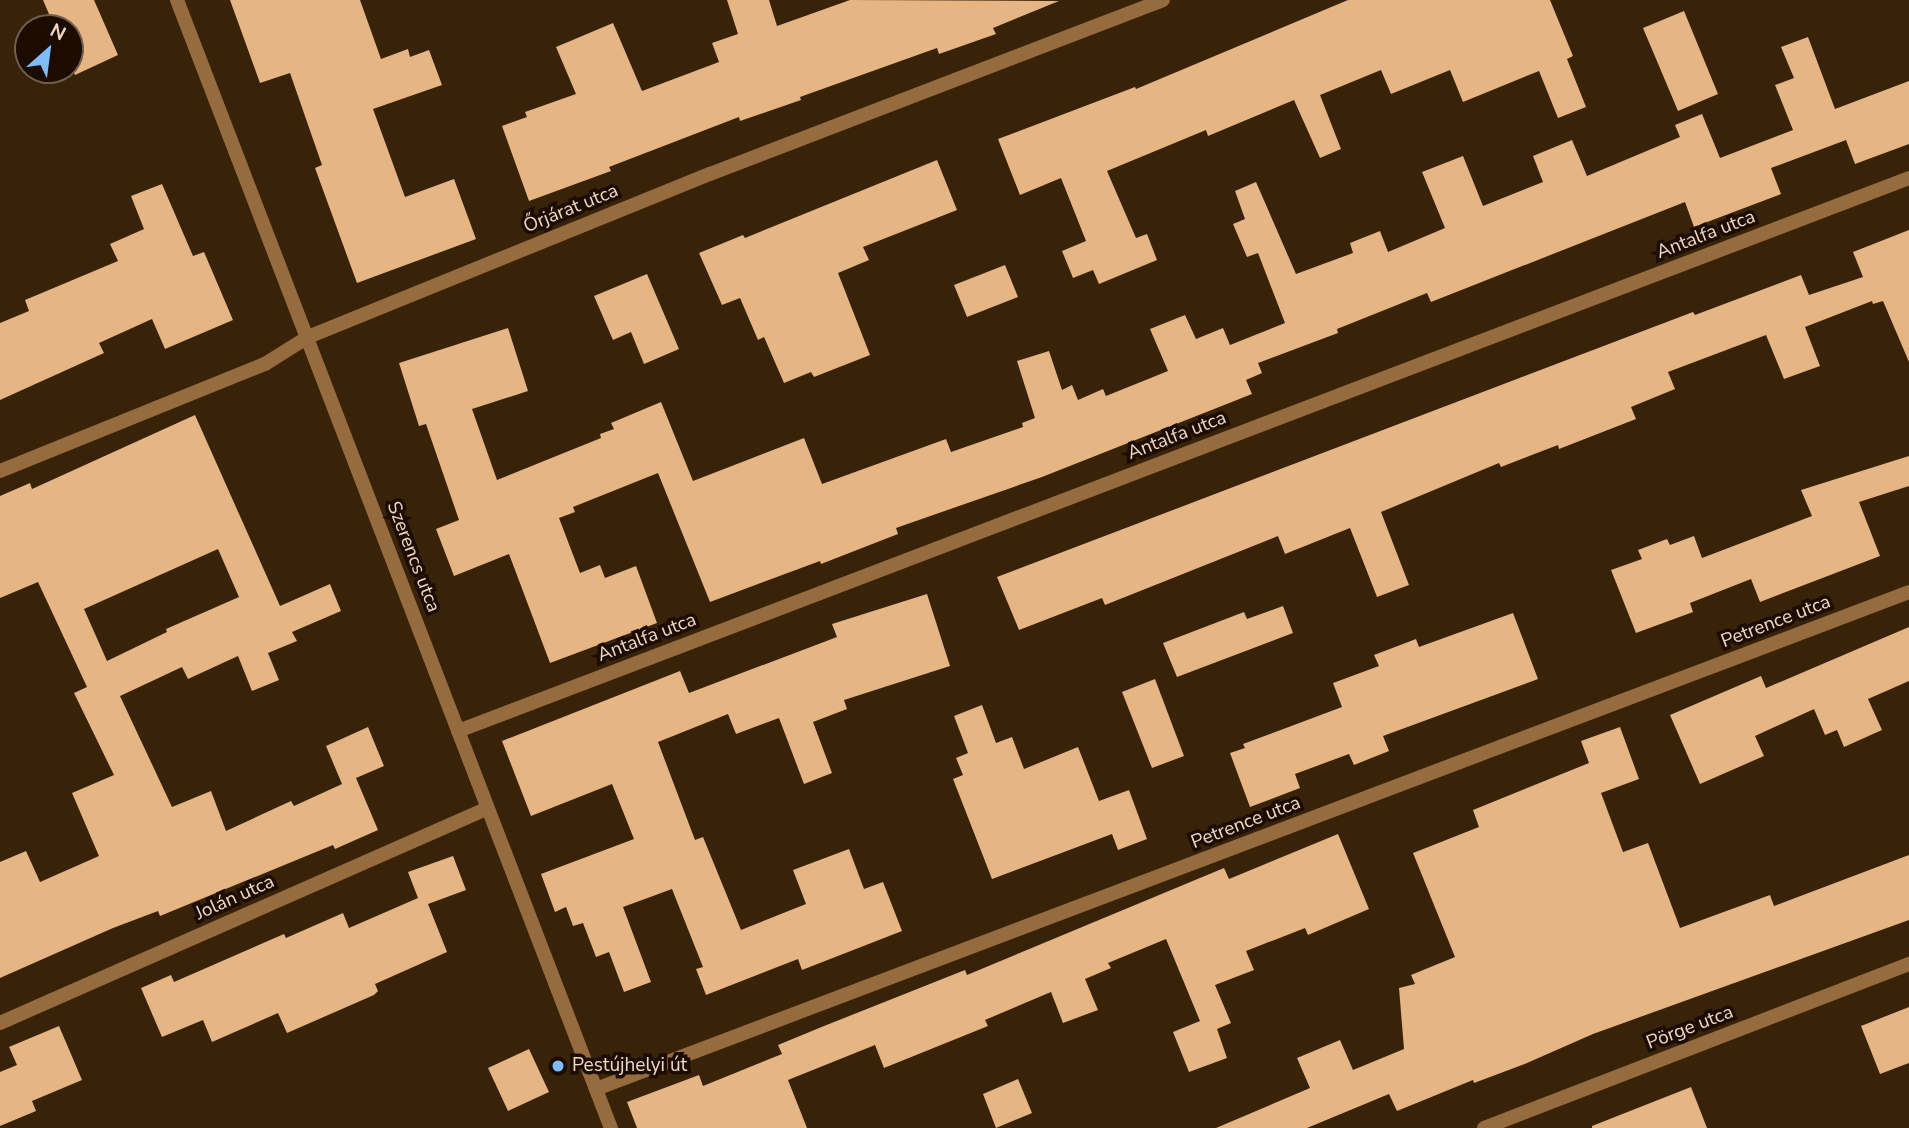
<!DOCTYPE html>
<html>
<head>
<meta charset="utf-8">
<style>
  body { margin:0 }
  #map { position:relative; width:1909px; height:1128px; overflow:hidden; background:#382208; font-family:"Nunito Sans",sans-serif }
  div>[style] { position:absolute }
  .building>* { inset:0; background:#e5b583 }
  .minor>* { height:14px; margin:-7px; padding:0 7px; transform-origin:7px; border-radius:7px; background:#966c3e }
  .dots>* { width:19px; height:19px; translate:-50% -50%; box-sizing:border-box; border:4px solid #1c0c00; border-radius:50% }
  span { translate:-50% -50%; white-space:nowrap; text-align:center; line-height:1.15; -webkit-text-stroke:7px #1c0c00; paint-order:stroke }
  .street-label { font-size:19px; color:#f1d8c0 }
  .poi-label { font-size:19px; color:#f1d8c0 }
  .left { translate:0 -50%; text-align:left }
  .north { position:absolute; left:14px; top:14px; width:70px; height:70px; box-sizing:border-box; background:#1c0c00; border:2px solid #715e4d; border-radius:50%; rotate:28deg; font-size:19px; font-weight:700; line-height:28px; text-align:center; color:#f1d8c0 }
  .north::after { content:''; display:block; margin:auto; width:24px; height:32px; background:#7ebdf9; clip-path:polygon(50% 0,100% 100%,50% 72%,0 100%) }
</style>
</head>
<body>
<div id="map">
  <div class="building">
    <i style="clip-path:polygon(43px 0,94px 0,118px 55px,75px 75px,70px 63px,70px 28px,55px 28px)"></i>
    <i style="clip-path:polygon(230px 0,360px 0,381px 59px,408px 49px,410px 57px,429px 50px,442px 85px,373px 109px,405px 197px,454px 179px,476px 239px,357px 283px,315px 168px,322px 165px,290px 73px,260px 83px)"></i>
    <i style="clip-path:polygon(727px 0,769px 0,777px 26px,850px 0,1059px 1px,993px 28px,996px 34px,939px 54px,937px 48px,800px 97px,801px 100px,740px 121px,739px 117px,609px 167px,611px 171px,529px 201px,502px 126px,527px 117px,525px 112px,576px 94px,556px 47px,613px 23px,642px 91px,719px 62px,712px 43px,738px 34px)"></i>
    <i style="clip-path:polygon(1348px 0,1550px 0,1573px 56px,1567px 59px,1586px 107px,1558px 118px,1539px 71px,1463px 102px,1450px 70px,1391px 94px,1381px 70px,1320px 95px,1341px 149px,1320px 158px,1294px 100px,1208px 136px,1206px 130px,1107px 171px,1136px 238px,1147px 234px,1157px 260px,1099px 284px,1093px 270px,1073px 278px,1062px 251px,1086px 241px,1061px 178px,1020px 195px,998px 139px,1135px 87px,1136px 89px)"></i>
    <i style="clip-path:polygon(1684px 11px,1718px 94px,1678px 111px,1643px 28px)"></i>
    <i style="clip-path:polygon(1808px 37px,1835px 109px,1909px 81px,1909px 144px,1855px 164px,1846px 140px,1771px 168px,1781px 194px,1694px 227px,1685px 202px,1431px 302px,1427px 293px,1337px 329px,1338px 333px,1258px 363px,1262px 373px,1246px 380px,1252px 394px,1042px 477px,896px 528px,898px 534px,821px 564px,820px 561px,710px 602px,658px 473px,573px 507px,575px 512px,559px 518px,580px 573px,600px 565px,605px 578px,636px 566px,657px 623px,550px 663px,509px 554px,454px 576px,436px 529px,459px 520px,426px 424px,419px 426px,399px 363px,508px 328px,528px 391px,472px 409px,497px 480px,601px 438px,600px 434px,614px 429px,611px 423px,661px 402px,693px 481px,804px 438px,822px 484px,946px 439px,951px 452px,1023px 427px,1022px 423px,1035px 418px,1017px 361px,1049px 351px,1062px 390px,1072px 385px,1078px 400px,1103px 389px,1106px 396px,1168px 371px,1150px 329px,1185px 315px,1196px 339px,1223px 328px,1230px 345px,1285px 323px,1258px 253px,1247px 257px,1233px 224px,1245px 219px,1235px 191px,1256px 182px,1296px 274px,1353px 253px,1350px 243px,1380px 231px,1388px 252px,1445px 228px,1422px 172px,1463px 156px,1483px 206px,1543px 182px,1533px 156px,1572px 140px,1587px 176px,1680px 137px,1675px 125px,1702px 114px,1720px 158px,1793px 130px,1775px 85px,1794px 78px,1781px 47px)"></i>
    <i style="clip-path:polygon(937px 160px,957px 210px,863px 247px,869px 260px,838px 273px,870px 355px,814px 377px,811px 372px,784px 383px,764px 337px,758px 340px,740px 298px,722px 305px,699px 253px,743px 235px,745px 238px)"></i>
    <i style="clip-path:polygon(162px 184px,193px 256px,204px 252px,233px 320px,165px 349px,152px 319px,99px 343px,104px 353px,0 400px,0 323px,29px 311px,25px 300px,118px 261px,110px 244px,144px 229px,131px 196px)"></i>
    <i style="clip-path:polygon(1909px 230px,1909px 362px,1883px 301px,1873px 304px,1872px 301px,1805px 327px,1820px 366px,1784px 379px,1766px 335px,1668px 372px,1675px 389px,1631px 407px,1636px 419px,1559px 449px,1558px 445px,1501px 467px,1499px 463px,1381px 512px,1409px 585px,1377px 597px,1350px 528px,1285px 554px,1278px 536px,1105px 605px,1102px 598px,1019px 630px,997px 577px,1693px 312px,1695px 315px,1801px 275px,1809px 295px,1863px 277px,1853px 252px)"></i>
    <i style="clip-path:polygon(1005px 265px,1018px 297px,967px 317px,954px 285px)"></i>
    <i style="clip-path:polygon(647px 274px,679px 349px,644px 364px,631px 332px,613px 340px,594px 296px)"></i>
    <i style="clip-path:polygon(evenodd,195px 415px,280px 606px,330px 584px,341px 611px,292px 632px,297px 641px,268px 653px,279px 680px,252px 691px,238px 656px,188px 679px,182px 667px,120px 696px,172px 807px,211px 791px,226px 831px,291px 801px,294px 806px,353px 779px,342px 784px,326px 746px,368px 727px,384px 766px,356px 778px,378px 830px,335px 849px,333px 845px,160px 916px,158px 911px,113px 928px,0 978px,0 862px,26px 851px,40px 882px,99px 856px,72px 793px,114px 775px,74px 693px,87px 687px,38px 582px,0 598px,0 496px,30px 483px,32px 489px,195px 415px,218px 549px,239px 597px,166px 629px,167px 632px,107px 661px,84px 609px,218px 549px)"></i>
    <i style="clip-path:polygon(1909px 456px,1909px 486px,1859px 502px,1880px 556px,1760px 602px,1751px 579px,1690px 603px,1693px 612px,1636px 633px,1611px 570px,1642px 559px,1638px 550px,1667px 539px,1670px 545px,1694px 536px,1702px 558px,1812px 516px,1801px 490px)"></i>
    <i style="clip-path:polygon(927px 594px,950px 666px,844px 700px,847px 709px,813px 722px,832px 773px,804px 784px,779px 718px,736px 734px,728px 714px,658px 742px,695px 840px,703px 837px,741px 930px,806px 904px,793px 870px,849px 849px,864px 889px,883px 882px,902px 931px,802px 970px,798px 959px,706px 995px,696px 969px,703px 967px,672px 889px,623px 907px,651px 982px,624px 992px,609px 952px,596px 957px,583px 923px,573px 926px,566px 907px,555px 912px,541px 874px,634px 839px,612px 784px,531px 816px,502px 741px,680px 671px,689px 693px,837px 637px,832px 624px)"></i>
    <i style="clip-path:polygon(1283px 606px,1293px 633px,1177px 677px,1163px 643px,1244px 612px,1247px 619px)"></i>
    <i style="clip-path:polygon(1513px 613px,1538px 679px,1383px 736px,1389px 751px,1354px 765px,1349px 754px,1295px 774px,1300px 788px,1250px 807px,1230px 753px,1245px 748px,1243px 744px,1342px 707px,1333px 683px,1379px 666px,1374px 655px,1416px 639px,1419px 647px)"></i>
    <i style="clip-path:polygon(1909px 627px,1909px 681px,1868px 699px,1882px 730px,1844px 747px,1837px 730px,1825px 735px,1814px 709px,1755px 736px,1764px 756px,1700px 784px,1670px 715px,1761px 676px,1766px 688px)"></i>
    <i style="clip-path:polygon(1155px 679px,1184px 756px,1152px 768px,1122px 692px)"></i>
    <i style="clip-path:polygon(982px 705px,996px 743px,1012px 737px,1024px 769px,1078px 747px,1099px 801px,1129px 790px,1147px 839px,1118px 850px,1112px 834px,992px 879px,953px 779px,963px 775px,956px 758px,968px 753px,954px 716px)"></i>
    <i style="clip-path:polygon(1620px 727px,1639px 779px,1601px 793px,1623px 852px,1648px 843px,1680px 928px,1770px 895px,1774px 906px,1909px 855px,1909px 920px,1593px 1034px,1527px 1063px,1474px 1083px,1473px 1080px,1397px 1111px,1389px 1094px,1307px 1128px,1216px 1128px,1310px 1088px,1297px 1058px,1340px 1040px,1353px 1070px,1404px 1049px,1399px 988px,1415px 984px,1411px 975px,1455px 957px,1413px 853px,1479px 827px,1473px 810px,1589px 763px,1581px 741px)"></i>
    <i style="clip-path:polygon(1338px 834px,1369px 909px,1308px 935px,1305px 928px,1246px 951px,1254px 970px,1215px 985px,1231px 1023px,1217px 1029px,1227px 1058px,1189px 1072px,1173px 1032px,1200px 1021px,1166px 939px,1108px 963px,1111px 968px,1085px 979px,1098px 1010px,1063px 1023px,1051px 992px,985px 1020px,988px 1026px,884px 1068px,875px 1045px,788px 1080px,807px 1128px,637px 1128px,627px 1102px,699px 1075px,703px 1086px,782px 1054px,778px 1045px,824px 1026px,965px 970px,967px 975px,1224px 868px,1229px 879px)"></i>
    <i style="clip-path:polygon(453px 856px,466px 890px,428px 904px,447px 952px,375px 984px,378px 991px,374px 995px,287px 1033px,278px 1013px,212px 1042px,203px 1020px,162px 1037px,141px 988px,171px 975px,174px 982px,284px 934px,286px 938px,343px 913px,349px 928px,418px 898px,408px 872px)"></i>
    <i style="clip-path:polygon(1909px 1007px,1909px 1063px,1880px 1074px,1861px 1026px)"></i>
    <i style="clip-path:polygon(59px 1026px,82px 1080px,32px 1101px,36px 1111px,0 1126px,0 1072px,17px 1065px,9px 1047px)"></i>
    <i style="clip-path:polygon(529px 1049px,549px 1092px,508px 1111px,488px 1068px)"></i>
    <i style="clip-path:polygon(1018px 1079px,1032px 1113px,996px 1128px,983px 1094px)"></i>
    <i style="clip-path:polygon(1691px 1087px,1707px 1128px,1592px 1128px,1592px 1126px)"></i>
  </div>
  <div class="minor">
    <i style="left:177px;top:0;width:1209px;rotate:68.96deg"></i>
    <i style="left:0;top:471px;width:286px;rotate:-22deg"></i>
    <i style="left:265px;top:364px;width:51px;rotate:-32.1deg"></i>
    <i style="left:308px;top:337px;width:434px;rotate:-22.1deg"></i>
    <i style="left:710px;top:174px;width:485px;rotate:-21deg"></i>
    <i style="left:458px;top:731px;width:1553px;rotate:-20.86deg"></i>
    <i style="left:0;top:1023px;width:531px;rotate:-23.77deg"></i>
    <i style="left:596px;top:1089px;width:1404px;rotate:-20.73deg"></i>
    <i style="left:1484px;top:1128px;width:456px;rotate:-21.1deg"></i>
  </div>
  <div class="dots">
    <i style="left:558px;top:1066px;background:#7ebdf9"></i>
  </div>
  <div class="street-label">
    <span style="left:571px;top:209px;rotate:-22deg">Őrjárat utca</span>
    <span style="left:1706px;top:235px;rotate:-21deg">Antalfa utca</span>
    <span style="left:1177px;top:436px;rotate:-21deg">Antalfa utca</span>
    <span style="left:413px;top:557px;rotate:69deg">Szerencs utca</span>
    <span style="left:1776px;top:622px;rotate:-21deg">Petrence utca</span>
    <span style="left:647px;top:638px;rotate:-21deg">Antalfa utca</span>
    <span style="left:1246px;top:823px;rotate:-21deg">Petrence utca</span>
    <span style="left:235px;top:898px;rotate:-24deg">Jolán utca</span>
    <span style="left:1690px;top:1028px;rotate:-21deg">Pörge utca</span>
  </div>
  <div class="poi-label">
    <span class="left" style="left:572px;top:1066px">Pestújhelyi út</span>
  </div>
  <div class="north">N</div>
</div>
</body>
</html>
